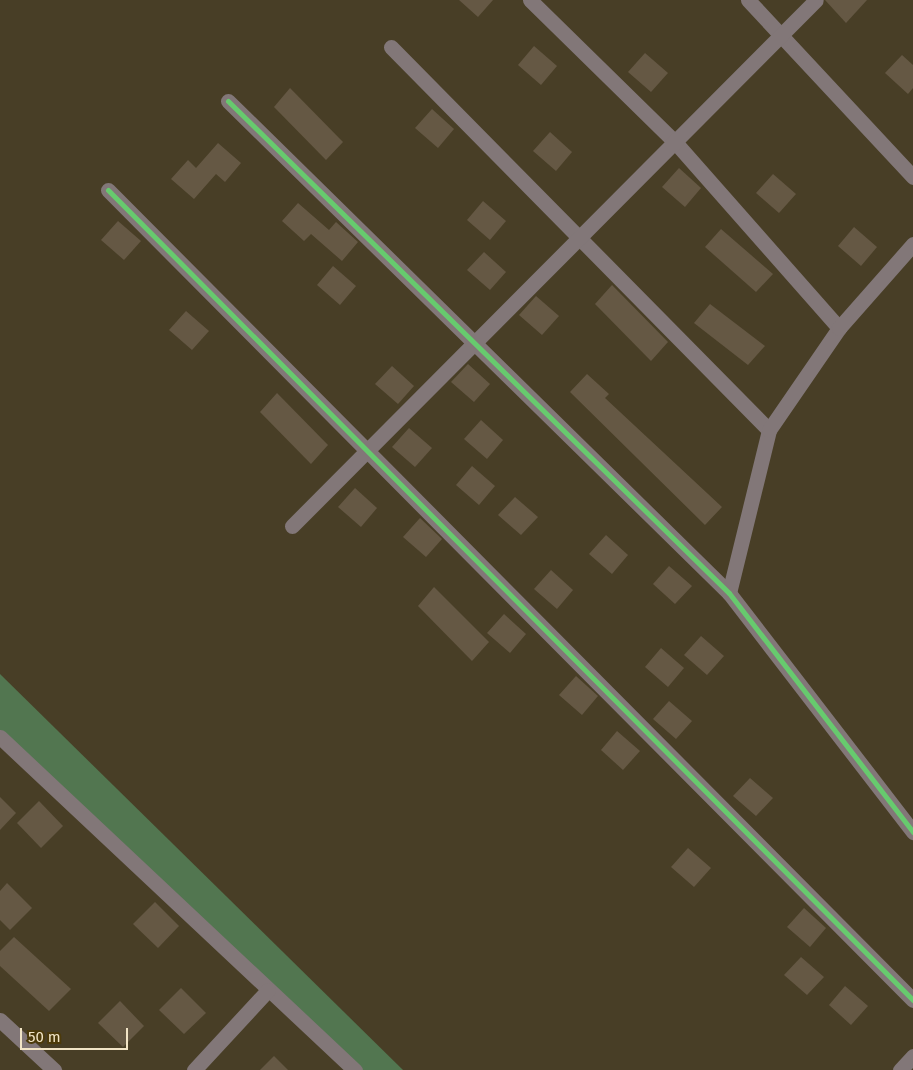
<!DOCTYPE html>
<html>
<head>
<meta charset="utf-8">
<style>
  body { margin:0 }
  #map { position:relative; width:913px; height:1070px; overflow:hidden; background:#483e26; font-family:"Fira Sans",sans-serif }
  div>[style] { position:absolute }
  .green>* { inset:0; background:#527650 }
  .building>* { inset:0; background:#655844 }
  .minor>* { height:15px; margin:-7.5px; padding:0 7.5px; transform-origin:7.5px; border-radius:7.5px; background:#827778 }
  .cycleway>* { height:5px; margin:-2.5px; padding:0 2.5px; transform-origin:2.5px; border-radius:2.5px; background:#67ca6e }
  span { translate:-50% -50%; white-space:nowrap; text-align:center; line-height:1.15; -webkit-text-stroke:4px #4c3a0a; paint-order:stroke }
  .scale { position:absolute; left:20px; top:1028px; width:108px; height:22px; box-sizing:border-box; border:2px solid #f1e4c6; border-top:0; padding-left:6px; font-size:15px; line-height:18px; white-space:nowrap; color:#f1e4c6; -webkit-text-stroke:4px #4c3a0a; paint-order:stroke }
</style>
</head>
<body>
<div id="map">
  <div class="green">
    <i style="clip-path:polygon(0 674px,403px 1070px,357px 1070px,0 736px)"></i>
  </div>
  <div class="building">
    <i style="clip-path:polygon(459px 0,493px 0,478px 17px)"></i>
    <i style="clip-path:polygon(825px 0,867px 0,846px 23px)"></i>
    <i style="clip-path:polygon(534px 46px,557px 66px,541px 85px,518px 65px)"></i>
    <i style="clip-path:polygon(645px 53px,668px 73px,651px 92px,628px 72px)"></i>
    <i style="clip-path:polygon(902px 55px,913px 65px,913px 88px,908px 94px,885px 73px)"></i>
    <i style="clip-path:polygon(290px 88px,343px 142px,326px 160px,274px 107px)"></i>
    <i style="clip-path:polygon(432px 109px,454px 129px,438px 148px,415px 128px)"></i>
    <i style="clip-path:polygon(550px 132px,572px 152px,556px 171px,533px 151px)"></i>
    <i style="clip-path:polygon(218px 143px,241px 163px,225px 182px,216px 174px,194px 199px,171px 179px,188px 160px,196px 168px)"></i>
    <i style="clip-path:polygon(679px 168px,701px 188px,685px 207px,662px 187px)"></i>
    <i style="clip-path:polygon(773px 174px,796px 194px,779px 213px,756px 193px)"></i>
    <i style="clip-path:polygon(483px 201px,506px 221px,490px 240px,467px 220px)"></i>
    <i style="clip-path:polygon(298px 203px,329px 230px,336px 222px,358px 242px,342px 261px,311px 234px,304px 241px,282px 221px)"></i>
    <i style="clip-path:polygon(118px 221px,141px 241px,124px 260px,101px 240px)"></i>
    <i style="clip-path:polygon(854px 227px,877px 247px,861px 266px,838px 246px)"></i>
    <i style="clip-path:polygon(721px 229px,773px 274px,756px 292px,705px 247px)"></i>
    <i style="clip-path:polygon(484px 252px,506px 272px,490px 290px,467px 270px)"></i>
    <i style="clip-path:polygon(333px 266px,356px 286px,340px 305px,317px 285px)"></i>
    <i style="clip-path:polygon(612px 285px,668px 342px,651px 361px,595px 304px)"></i>
    <i style="clip-path:polygon(536px 296px,559px 316px,542px 335px,519px 315px)"></i>
    <i style="clip-path:polygon(710px 304px,765px 346px,748px 365px,694px 323px)"></i>
    <i style="clip-path:polygon(186px 311px,209px 331px,192px 350px,169px 330px)"></i>
    <i style="clip-path:polygon(468px 364px,490px 384px,474px 402px,451px 382px)"></i>
    <i style="clip-path:polygon(392px 366px,414px 386px,398px 404px,375px 384px)"></i>
    <i style="clip-path:polygon(587px 374px,609px 394px,605px 398px,722px 507px,705px 525px,570px 392px)"></i>
    <i style="clip-path:polygon(277px 393px,328px 445px,311px 464px,260px 412px)"></i>
    <i style="clip-path:polygon(481px 420px,503px 440px,487px 459px,464px 439px)"></i>
    <i style="clip-path:polygon(409px 428px,432px 448px,415px 467px,392px 447px)"></i>
    <i style="clip-path:polygon(472px 466px,495px 486px,479px 505px,456px 485px)"></i>
    <i style="clip-path:polygon(355px 488px,377px 508px,361px 527px,338px 507px)"></i>
    <i style="clip-path:polygon(515px 497px,538px 517px,521px 535px,498px 515px)"></i>
    <i style="clip-path:polygon(420px 518px,442px 539px,426px 557px,403px 537px)"></i>
    <i style="clip-path:polygon(606px 535px,628px 555px,612px 574px,589px 554px)"></i>
    <i style="clip-path:polygon(669px 566px,692px 586px,675px 604px,653px 584px)"></i>
    <i style="clip-path:polygon(551px 570px,573px 590px,557px 609px,534px 589px)"></i>
    <i style="clip-path:polygon(434px 587px,489px 642px,472px 661px,418px 606px)"></i>
    <i style="clip-path:polygon(504px 614px,526px 634px,510px 653px,487px 633px)"></i>
    <i style="clip-path:polygon(701px 636px,724px 656px,707px 675px,684px 655px)"></i>
    <i style="clip-path:polygon(661px 648px,684px 668px,668px 687px,645px 667px)"></i>
    <i style="clip-path:polygon(576px 676px,598px 696px,582px 715px,559px 695px)"></i>
    <i style="clip-path:polygon(669px 701px,692px 721px,676px 739px,653px 719px)"></i>
    <i style="clip-path:polygon(617px 731px,640px 751px,623px 770px,601px 750px)"></i>
    <i style="clip-path:polygon(750px 778px,773px 798px,756px 816px,733px 796px)"></i>
    <i style="clip-path:polygon(0 797px,16px 813px,0 830px)"></i>
    <i style="clip-path:polygon(39px 801px,63px 826px,41px 848px,17px 823px)"></i>
    <i style="clip-path:polygon(688px 848px,711px 868px,694px 887px,671px 867px)"></i>
    <i style="clip-path:polygon(7px 883px,32px 908px,10px 930px,0 920px,0 891px)"></i>
    <i style="clip-path:polygon(155px 902px,179px 926px,158px 948px,133px 924px)"></i>
    <i style="clip-path:polygon(804px 908px,826px 928px,810px 947px,787px 927px)"></i>
    <i style="clip-path:polygon(14px 937px,71px 989px,49px 1011px,0 966px,0 951px)"></i>
    <i style="clip-path:polygon(801px 957px,824px 977px,807px 995px,784px 975px)"></i>
    <i style="clip-path:polygon(845px 986px,868px 1006px,851px 1025px,829px 1005px)"></i>
    <i style="clip-path:polygon(181px 988px,206px 1013px,184px 1034px,159px 1010px)"></i>
    <i style="clip-path:polygon(120px 1001px,144px 1026px,123px 1047px,98px 1023px)"></i>
    <i style="clip-path:polygon(274px 1056px,288px 1070px,260px 1070px)"></i>
  </div>
  <div class="minor">
    <i style="left:530px;top:0;width:203px;rotate:44.4deg"></i>
    <i style="left:675px;top:142px;width:248px;rotate:48.6deg"></i>
    <i style="left:748px;top:0;width:242px;rotate:47deg"></i>
    <i style="left:391px;top:47px;width:538px;rotate:45.38deg"></i>
    <i style="left:228px;top:101px;width:702px;rotate:44.48deg"></i>
    <i style="left:729px;top:593px;width:302px;rotate:52.4deg"></i>
    <i style="left:108px;top:190px;width:1142px;rotate:45.18deg"></i>
    <i style="left:292px;top:526px;width:742px;rotate:-45.11deg"></i>
    <i style="left:729px;top:593px;width:168px;rotate:-76.2deg"></i>
    <i style="left:769px;top:430px;width:124px;rotate:-55.5deg"></i>
    <i style="left:839px;top:328px;width:112px;rotate:-48.6deg"></i>
    <i style="left:0;top:737px;width:487px;rotate:43.2deg"></i>
    <i style="left:0;top:1020px;width:74px;rotate:42.8deg"></i>
    <i style="left:194px;top:1070px;width:109px;rotate:-47.2deg"></i>
    <i style="left:900px;top:1070px;width:19px;rotate:-47deg"></i>
  </div>
  <div class="cycleway">
    <i style="left:228px;top:101px;width:702px;rotate:44.48deg"></i>
    <i style="left:729px;top:593px;width:302px;rotate:52.4deg"></i>
    <i style="left:108px;top:190px;width:1142px;rotate:45.18deg"></i>
  </div>
  <div class="scale">50 m</div>
</div>
</body>
</html>
